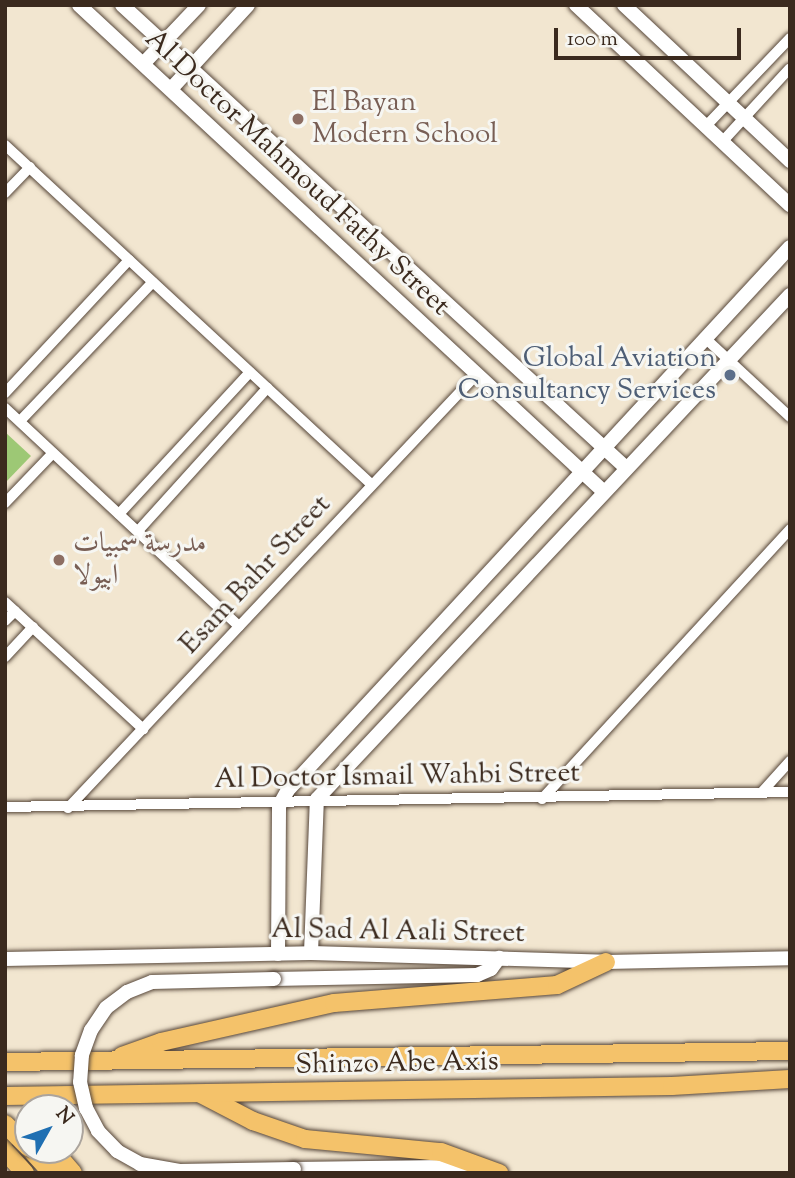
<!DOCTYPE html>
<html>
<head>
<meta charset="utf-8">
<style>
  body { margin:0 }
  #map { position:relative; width:795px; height:1178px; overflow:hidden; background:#f2e6d0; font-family:"Sorts Mill Goudy",Amiri,serif }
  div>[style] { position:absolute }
  .green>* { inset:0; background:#9dc875 }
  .roads { filter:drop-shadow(0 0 2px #564639) drop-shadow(0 0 2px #564639) }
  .minor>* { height:10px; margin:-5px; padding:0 5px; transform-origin:5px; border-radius:5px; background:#fff }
  .tertiary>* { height:14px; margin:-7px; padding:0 7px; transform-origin:7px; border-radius:7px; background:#fff }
  .primary>* { height:18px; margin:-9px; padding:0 9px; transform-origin:9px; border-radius:9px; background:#f4c26a }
  .bridges { filter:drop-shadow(0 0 2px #564639) drop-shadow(0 0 2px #564639) }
  .tertiary-bridge>* { height:14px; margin:-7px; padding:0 7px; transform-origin:7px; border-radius:7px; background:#fff }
  .primary-bridge>* { height:18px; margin:-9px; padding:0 9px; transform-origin:9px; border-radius:9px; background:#f4c26a }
  .dots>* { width:19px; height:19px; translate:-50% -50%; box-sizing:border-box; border:4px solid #f6f6f2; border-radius:50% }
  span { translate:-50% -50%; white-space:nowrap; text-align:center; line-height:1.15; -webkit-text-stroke:6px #f6f6f2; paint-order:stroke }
  .education-label { font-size:28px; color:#785e54 }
  .left { translate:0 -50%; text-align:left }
  .street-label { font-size:28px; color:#3b2a1e }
  .service-label { font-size:28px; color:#4e5e75 }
  .right { translate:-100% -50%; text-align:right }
  .frame { position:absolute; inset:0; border:7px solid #3b2a1e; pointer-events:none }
  .north { position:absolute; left:14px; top:1094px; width:70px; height:70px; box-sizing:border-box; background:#f6f6f2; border:2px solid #aba49d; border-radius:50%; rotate:50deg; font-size:19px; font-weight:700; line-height:28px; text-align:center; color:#3b2a1e }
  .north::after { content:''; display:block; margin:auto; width:24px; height:32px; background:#1f6fb2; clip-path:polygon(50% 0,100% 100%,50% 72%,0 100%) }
  .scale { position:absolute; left:554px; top:28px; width:187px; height:32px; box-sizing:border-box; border:4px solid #3b2a1e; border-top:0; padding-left:9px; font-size:21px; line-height:24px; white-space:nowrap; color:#3b2a1e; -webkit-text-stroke:5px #f6f6f2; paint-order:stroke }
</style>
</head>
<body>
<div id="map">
  <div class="green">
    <i style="clip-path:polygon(5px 432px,31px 456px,5px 483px)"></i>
  </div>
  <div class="roads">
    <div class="minor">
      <i style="left:706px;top:126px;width:122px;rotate:-46.3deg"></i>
      <i style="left:722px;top:142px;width:100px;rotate:-47.4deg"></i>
      <i style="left:5px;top:145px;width:500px;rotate:42.81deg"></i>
      <i style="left:5px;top:193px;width:36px;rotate:-46deg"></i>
      <i style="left:705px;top:338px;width:116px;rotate:42.9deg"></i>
      <i style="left:5px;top:393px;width:182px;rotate:-47deg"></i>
      <i style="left:5px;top:408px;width:320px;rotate:43deg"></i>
      <i style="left:20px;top:421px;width:192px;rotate:-46.3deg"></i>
      <i style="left:5px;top:503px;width:69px;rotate:-46.2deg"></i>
      <i style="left:119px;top:514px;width:193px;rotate:-47.3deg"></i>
      <i style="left:138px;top:531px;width:193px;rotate:-47.9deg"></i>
      <i style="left:5px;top:602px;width:188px;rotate:42.6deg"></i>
      <i style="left:5px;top:621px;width:14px;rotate:-45deg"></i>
      <i style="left:5px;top:657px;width:41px;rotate:-47deg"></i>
      <i style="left:762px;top:792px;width:42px;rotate:-47.9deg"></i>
      <i style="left:542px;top:799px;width:367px;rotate:-47.4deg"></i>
      <i style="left:5px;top:807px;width:785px;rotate:-1.09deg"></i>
      <i style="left:68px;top:808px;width:596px;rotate:-46.7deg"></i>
    </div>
    <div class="tertiary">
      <i style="left:79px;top:5px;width:716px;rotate:42.85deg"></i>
      <i style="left:122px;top:5px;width:684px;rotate:42.57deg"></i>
      <i style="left:576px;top:5px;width:293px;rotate:43.1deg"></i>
      <i style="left:624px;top:5px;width:228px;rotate:43.2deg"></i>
      <i style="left:144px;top:63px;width:80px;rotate:-46.5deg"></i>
      <i style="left:171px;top:89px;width:114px;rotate:-47.5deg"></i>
      <i style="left:311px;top:953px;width:154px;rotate:-87.8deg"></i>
      <i style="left:317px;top:799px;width:691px;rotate:-46.82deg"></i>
      <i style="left:278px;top:954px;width:148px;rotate:-89.6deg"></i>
      <i style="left:279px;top:806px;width:18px;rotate:-61deg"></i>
      <i style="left:288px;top:790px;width:739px;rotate:-47.25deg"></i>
      <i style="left:5px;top:959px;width:306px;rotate:-1.1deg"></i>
      <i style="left:311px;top:953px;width:295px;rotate:1.7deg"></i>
      <i style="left:606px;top:962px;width:184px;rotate:-1.2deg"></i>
      <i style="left:274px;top:979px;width:203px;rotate:-1.1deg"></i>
      <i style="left:477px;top:975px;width:15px;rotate:-23deg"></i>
      <i style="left:491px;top:969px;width:14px;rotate:-54deg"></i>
      <i style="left:294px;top:1169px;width:149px;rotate:-0.8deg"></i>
      <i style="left:443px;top:1167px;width:32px;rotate:11deg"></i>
    </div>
    <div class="primary">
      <i style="left:122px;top:1056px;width:41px;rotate:-19.7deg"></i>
      <i style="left:161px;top:1042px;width:177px;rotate:-12.7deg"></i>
      <i style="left:334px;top:1003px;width:224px;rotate:-4.6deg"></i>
      <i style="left:557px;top:985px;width:54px;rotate:-25.1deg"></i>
      <i style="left:5px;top:1062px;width:785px;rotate:-0.8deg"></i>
      <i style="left:201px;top:1094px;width:59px;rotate:27.4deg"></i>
      <i style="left:253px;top:1121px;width:55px;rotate:19.1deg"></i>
      <i style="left:305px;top:1139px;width:137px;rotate:5.5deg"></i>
      <i style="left:441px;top:1152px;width:62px;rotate:19.9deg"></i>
      <i style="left:5px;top:1096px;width:667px;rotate:-0.86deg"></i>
      <i style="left:672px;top:1086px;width:118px;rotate:-3.4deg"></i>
      <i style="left:5px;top:1137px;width:24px;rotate:-15deg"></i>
      <i style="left:31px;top:1150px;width:31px;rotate:48deg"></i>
      <i style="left:53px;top:1150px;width:30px;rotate:49deg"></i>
      <i style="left:5px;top:1151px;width:30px;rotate:48deg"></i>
    </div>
  </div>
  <div class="bridges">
    <div class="tertiary-bridge">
      <i style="left:274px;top:979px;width:122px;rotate:178.6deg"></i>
      <i style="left:152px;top:982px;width:27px;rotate:158deg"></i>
      <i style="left:127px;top:992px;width:26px;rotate:143deg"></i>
      <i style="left:106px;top:1008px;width:27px;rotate:124deg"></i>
      <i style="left:91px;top:1030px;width:27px;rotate:110deg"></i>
      <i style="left:82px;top:1055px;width:27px;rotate:94deg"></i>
      <i style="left:80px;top:1082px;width:27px;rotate:77deg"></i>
      <i style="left:86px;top:1108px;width:26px;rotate:62deg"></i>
      <i style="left:98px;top:1131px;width:28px;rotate:46deg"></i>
      <i style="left:117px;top:1151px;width:26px;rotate:29deg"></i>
      <i style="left:140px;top:1164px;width:40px;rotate:10deg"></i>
      <i style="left:179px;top:1171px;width:115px;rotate:-1deg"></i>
    </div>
    <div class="primary-bridge">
      <i style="left:5px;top:1124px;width:33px;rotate:45deg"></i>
    </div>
  </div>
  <div class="dots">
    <i style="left:298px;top:119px;background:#8d6e63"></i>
    <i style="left:730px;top:375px;background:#5c6f8a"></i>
    <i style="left:59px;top:560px;background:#8d6e63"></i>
  </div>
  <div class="education-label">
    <span class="left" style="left:312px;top:119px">El Bayan<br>Modern School</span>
    <span class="left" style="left:73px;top:560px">مدرسة سمبيات<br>ابيولا</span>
  </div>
  <div class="street-label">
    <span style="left:297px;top:173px;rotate:43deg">Al Doctor Mahmoud Fathy Street</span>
    <span style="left:256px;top:575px;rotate:-47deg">Esam Bahr Street</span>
    <span style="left:397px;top:777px;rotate:-1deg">Al Doctor Ismail Wahbi Street</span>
    <span style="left:398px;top:932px;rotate:1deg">Al Sad Al Aali Street</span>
    <span style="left:397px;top:1064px;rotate:-1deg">Shinzo Abe Axis</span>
  </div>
  <div class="service-label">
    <span class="right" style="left:716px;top:375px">Global Aviation<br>Consultancy Services</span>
  </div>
  <div class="frame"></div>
  <div class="north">N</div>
  <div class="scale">100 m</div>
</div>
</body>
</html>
